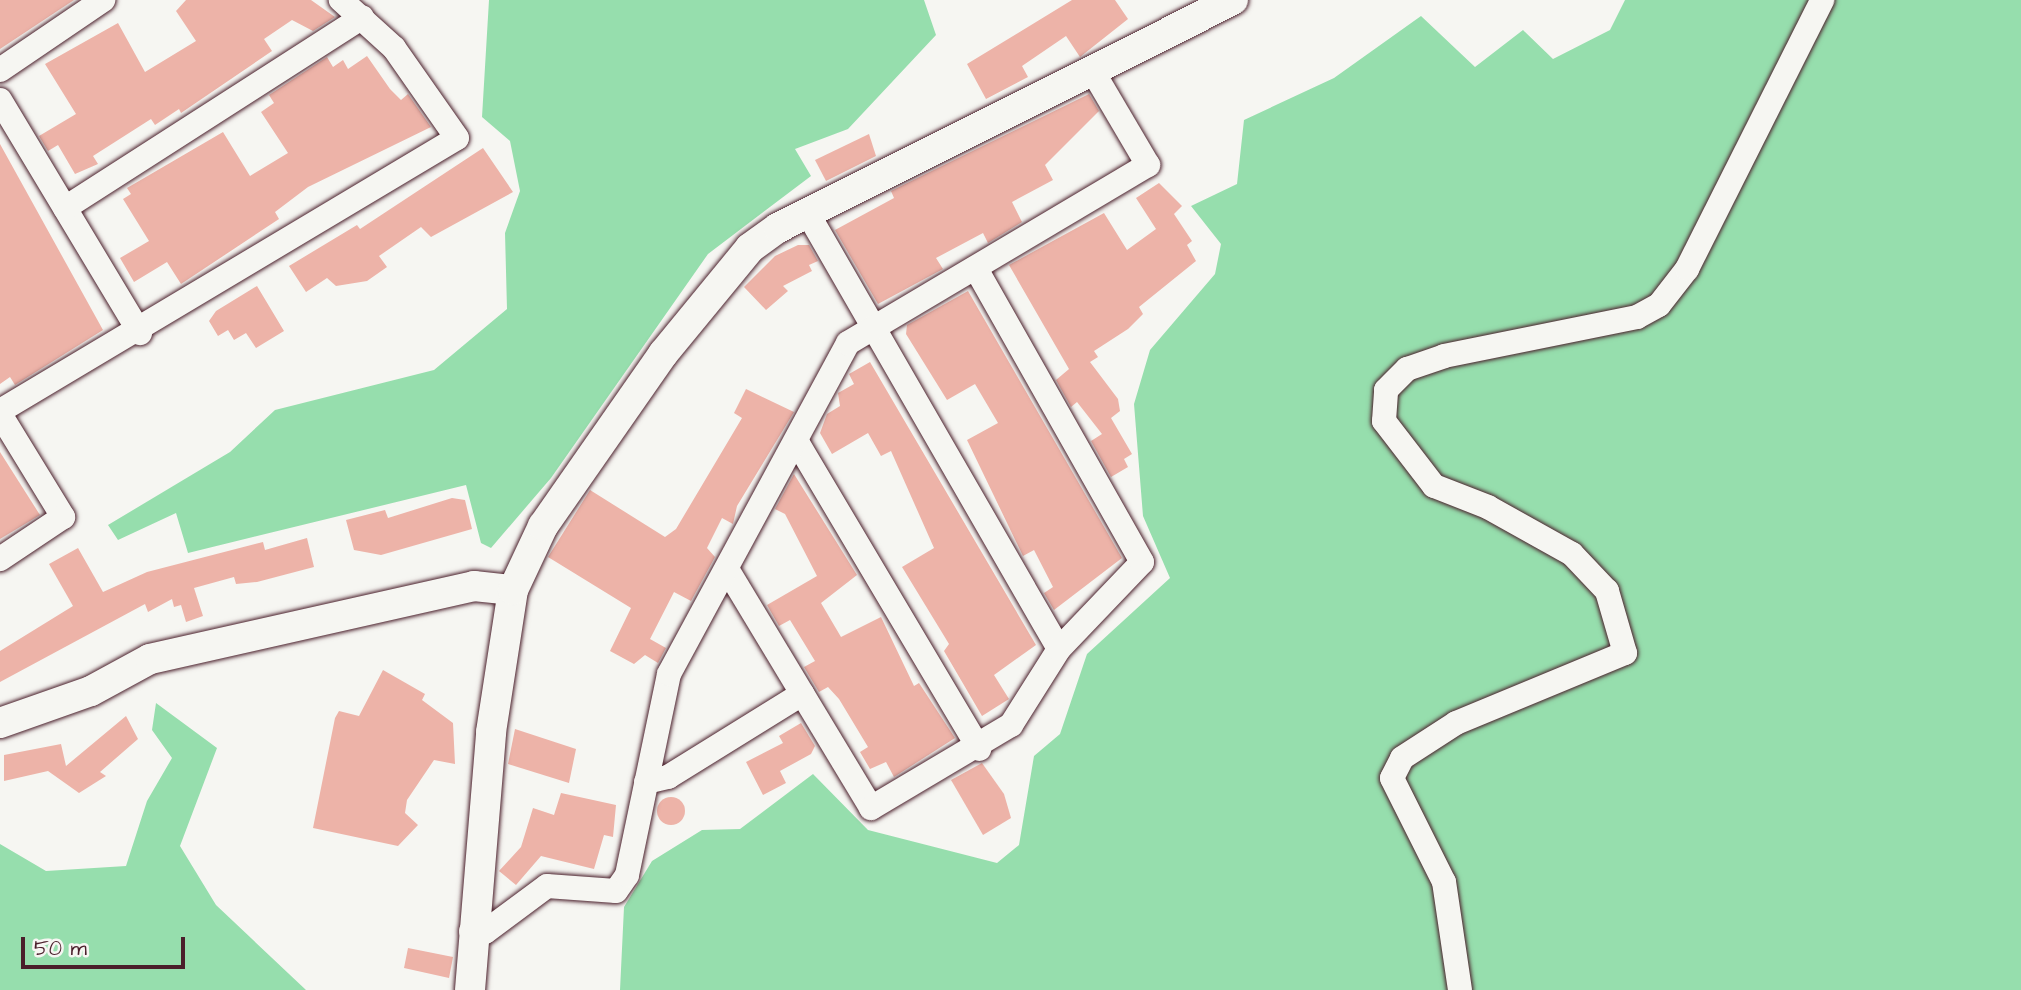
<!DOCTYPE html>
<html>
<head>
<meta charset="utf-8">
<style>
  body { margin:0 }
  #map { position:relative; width:2021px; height:990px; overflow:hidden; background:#f6f6f2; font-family:"Architects Daughter",sans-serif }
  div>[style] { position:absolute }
  .green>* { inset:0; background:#96dead }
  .building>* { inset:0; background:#edb3a8 }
  .round { border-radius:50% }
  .roads { filter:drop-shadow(0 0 2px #4a1f2b) drop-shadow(0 0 2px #4a1f2b) }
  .minor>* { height:24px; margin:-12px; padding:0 12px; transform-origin:12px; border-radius:12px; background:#f6f6f2 }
  .tertiary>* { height:30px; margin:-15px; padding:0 15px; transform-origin:15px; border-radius:15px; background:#f6f6f2 }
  span { translate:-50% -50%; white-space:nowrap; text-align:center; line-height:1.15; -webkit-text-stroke:6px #f6f6f2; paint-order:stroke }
  .scale { position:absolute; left:21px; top:937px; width:164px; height:32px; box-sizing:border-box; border:4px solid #4a1f2b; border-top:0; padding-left:9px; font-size:21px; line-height:24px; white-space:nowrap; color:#4a1f2b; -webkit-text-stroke:5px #f6f6f2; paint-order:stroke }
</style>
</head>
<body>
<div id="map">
  <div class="green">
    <i style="clip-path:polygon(489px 0,924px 0,936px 35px,848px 129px,795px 149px,811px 176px,708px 254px,551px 478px,491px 548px,481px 543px,466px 485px,188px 553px,176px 513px,118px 540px,108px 525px,230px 452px,275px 410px,434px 370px,507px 309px,505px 233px,520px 191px,510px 141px,482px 117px)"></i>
    <i style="clip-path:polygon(1625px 0,2021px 0,2021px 990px,620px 990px,624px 907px,652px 861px,702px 830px,740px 829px,813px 774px,868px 830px,997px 863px,1019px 845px,1034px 756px,1060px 734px,1087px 654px,1170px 578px,1143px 516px,1134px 404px,1150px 350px,1215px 274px,1221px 244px,1191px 206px,1237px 184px,1244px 120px,1334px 78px,1421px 16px,1475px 67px,1523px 30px,1553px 59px,1610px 30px)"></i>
    <i style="clip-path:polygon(156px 703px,217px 748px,180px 846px,216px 905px,306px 990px,0 990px,0 844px,46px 871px,126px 866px,147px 801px,172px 758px,152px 730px)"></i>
  </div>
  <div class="building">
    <i style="clip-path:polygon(0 0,74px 0,0 49px)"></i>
    <i style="clip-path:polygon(186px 0,311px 0,335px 17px,313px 31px,292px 20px,264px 39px,272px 51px,181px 113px,179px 109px,155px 125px,151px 119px,93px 156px,98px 164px,75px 174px,58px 145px,48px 151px,39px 136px,76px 114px,45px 64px,118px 23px,145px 72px,196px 41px,176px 11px)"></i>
    <i style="clip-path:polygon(1072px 0,1115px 0,1128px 19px,1080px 57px,1066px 36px,1022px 66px,1028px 77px,986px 99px,967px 64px)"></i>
    <i style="clip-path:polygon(367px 56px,390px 89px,401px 100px,408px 94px,431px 127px,308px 187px,275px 212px,279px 219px,181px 284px,167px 262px,134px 282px,120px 258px,149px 241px,123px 199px,131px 194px,127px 188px,223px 132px,250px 176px,288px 153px,261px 112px,274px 103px,269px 95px,327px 57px,333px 67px,343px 60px,348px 69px)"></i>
    <i style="clip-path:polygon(1089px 94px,1099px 111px,1045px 165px,1053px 180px,1012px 202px,1022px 222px,988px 243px,983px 233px,936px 258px,943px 269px,878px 304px,835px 230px,894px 198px,891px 191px)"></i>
    <i style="clip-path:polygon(869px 134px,876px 156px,826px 181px,815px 160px)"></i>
    <i style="clip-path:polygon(0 144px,103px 330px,15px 385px,10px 377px,0 384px)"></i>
    <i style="clip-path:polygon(483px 148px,513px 192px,431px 237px,421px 227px,379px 256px,387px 267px,367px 281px,336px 286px,327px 278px,306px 292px,289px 266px,357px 225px,360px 229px)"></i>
    <i style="clip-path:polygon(1159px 183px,1182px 206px,1174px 214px,1192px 241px,1187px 245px,1196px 261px,1139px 307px,1143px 314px,1128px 329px,1094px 351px,1098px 357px,1090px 362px,1118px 399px,1120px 411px,1111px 418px,1132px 454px,1124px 459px,1128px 467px,1111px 477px,1091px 441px,1102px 434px,1077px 402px,1071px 407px,1056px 380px,1069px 369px,1009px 265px,1104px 213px,1127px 250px,1156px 229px,1136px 198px)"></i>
    <i style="clip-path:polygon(798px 245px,809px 245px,818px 261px,809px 265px,812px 271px,783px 286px,788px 291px,766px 310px,744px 287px,775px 256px)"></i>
    <i style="clip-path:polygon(257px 286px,284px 331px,256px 348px,246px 333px,234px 340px,228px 330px,218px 336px,209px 321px,216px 311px)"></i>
    <i style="clip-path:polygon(968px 291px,1122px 558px,1054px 610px,1044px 593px,1053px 587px,1034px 550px,1023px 556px,967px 440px,998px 423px,975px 384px,947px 400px,906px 334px,907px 325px)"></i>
    <i style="clip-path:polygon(870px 362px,1036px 645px,994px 675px,1009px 699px,982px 716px,944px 651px,949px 644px,902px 567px,934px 548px,891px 451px,881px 456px,868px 433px,832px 454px,820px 433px,827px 414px,840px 406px,838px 393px,854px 384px,849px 374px)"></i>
    <i style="clip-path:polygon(746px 389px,794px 412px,737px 506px,733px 524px,722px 518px,707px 548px,715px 557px,691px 601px,674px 592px,650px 639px,666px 648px,658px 663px,645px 655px,634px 664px,610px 651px,631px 608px,548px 557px,590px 490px,665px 537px,676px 529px,742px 418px,734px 413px)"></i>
    <i style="clip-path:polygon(0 452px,40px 515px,0 539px)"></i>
    <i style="clip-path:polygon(794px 474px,857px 575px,821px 603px,841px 637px,881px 617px,914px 686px,919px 683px,955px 738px,894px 777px,886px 762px,870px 769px,860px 752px,868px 747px,839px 699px,828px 687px,819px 692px,804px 667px,815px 661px,790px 620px,779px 626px,767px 605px,817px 576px,785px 514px,775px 509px)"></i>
    <i style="clip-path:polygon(452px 498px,465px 500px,472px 529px,381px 555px,354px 550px,346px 520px,385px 510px,388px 518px)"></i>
    <i style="clip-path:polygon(307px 538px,314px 567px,257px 582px,236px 584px,234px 577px,194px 588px,203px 616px,186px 622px,181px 605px,174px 607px,172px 599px,148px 612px,145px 604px,0 682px,0 651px,73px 606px,49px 564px,78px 548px,103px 592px,147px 572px,263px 542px,265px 550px)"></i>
    <i style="clip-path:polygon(383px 670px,425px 694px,422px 700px,453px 723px,455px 764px,434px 760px,407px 800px,405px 813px,418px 825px,398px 846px,313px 828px,335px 718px,339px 711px,359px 716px)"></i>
    <i style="clip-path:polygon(126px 716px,138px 739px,100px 772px,106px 776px,79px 793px,48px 771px,4px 781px,4px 755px,61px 744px,66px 766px)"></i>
    <i style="clip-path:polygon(801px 723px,815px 746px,811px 754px,780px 771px,786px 783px,763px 795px,746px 762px,783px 743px,779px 736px)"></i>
    <i style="clip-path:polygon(515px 729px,576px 749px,569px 783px,508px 764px)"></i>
    <i style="clip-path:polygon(982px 763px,1004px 794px,1011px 818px,983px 835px,951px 780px)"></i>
    <i style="clip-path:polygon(561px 793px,616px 805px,613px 837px,604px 835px,594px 869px,541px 856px,516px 885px,499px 871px,521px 847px,533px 808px,554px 815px)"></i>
    <i class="round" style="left:657px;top:797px;width:28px;height:28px"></i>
    <i style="clip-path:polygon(408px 948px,453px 957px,449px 978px,404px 968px)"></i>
  </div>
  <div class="roads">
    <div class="minor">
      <i style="left:0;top:70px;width:125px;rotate:-34.2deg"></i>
      <i style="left:0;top:100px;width:272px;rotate:59deg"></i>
      <i style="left:65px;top:208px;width:353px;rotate:-32.7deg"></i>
      <i style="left:807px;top:212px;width:504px;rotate:60.03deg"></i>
      <i style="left:0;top:411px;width:532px;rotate:-30.85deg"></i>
      <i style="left:457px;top:138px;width:110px;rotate:-125deg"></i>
      <i style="left:394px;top:48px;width:72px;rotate:-137.8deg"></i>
      <i style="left:0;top:414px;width:121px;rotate:58.5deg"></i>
      <i style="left:63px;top:517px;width:76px;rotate:146.3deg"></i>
      <i style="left:797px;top:442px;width:357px;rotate:59.3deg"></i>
      <i style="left:727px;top:569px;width:279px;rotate:58.9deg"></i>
      <i style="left:871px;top:808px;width:163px;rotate:-30.7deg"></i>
      <i style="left:1011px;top:725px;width:90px;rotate:-57.7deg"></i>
      <i style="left:1059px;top:649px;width:120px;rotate:-46.3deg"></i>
      <i style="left:1142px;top:562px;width:338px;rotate:-119.5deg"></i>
      <i style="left:646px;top:782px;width:23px;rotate:-13deg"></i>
      <i style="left:668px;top:777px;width:158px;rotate:-31.8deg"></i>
      <i style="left:471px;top:931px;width:14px;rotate:4deg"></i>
      <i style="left:485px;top:932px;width:77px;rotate:-36.6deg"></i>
      <i style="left:547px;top:886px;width:69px;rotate:4.1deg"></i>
      <i style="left:616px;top:891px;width:19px;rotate:-55deg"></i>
      <i style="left:627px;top:875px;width:205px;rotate:-78.2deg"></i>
      <i style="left:669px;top:674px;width:376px;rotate:-61.6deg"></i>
      <i style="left:848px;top:343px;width:349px;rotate:-30.7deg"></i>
      <i style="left:1148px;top:165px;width:110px;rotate:-120.5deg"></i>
      <i style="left:1460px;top:990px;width:109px;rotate:-98.4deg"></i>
      <i style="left:1444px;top:882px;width:116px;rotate:-116.6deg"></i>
      <i style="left:1392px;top:778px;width:22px;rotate:-63deg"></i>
      <i style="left:1402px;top:758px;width:64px;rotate:-32.9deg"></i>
      <i style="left:1456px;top:723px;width:183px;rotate:-22.5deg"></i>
      <i style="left:1625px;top:653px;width:65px;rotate:-106.2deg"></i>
      <i style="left:1607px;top:591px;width:51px;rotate:-133.4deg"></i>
      <i style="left:1572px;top:554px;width:96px;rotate:-150.8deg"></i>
      <i style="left:1488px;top:507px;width:58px;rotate:-158.7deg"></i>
      <i style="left:1434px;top:486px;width:82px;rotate:-127.6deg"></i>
      <i style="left:1384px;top:421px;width:31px;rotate:-86deg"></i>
      <i style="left:1386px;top:390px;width:30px;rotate:-45deg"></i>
      <i style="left:1407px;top:369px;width:39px;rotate:-19deg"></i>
      <i style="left:1444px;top:356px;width:197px;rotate:-11.4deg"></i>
      <i style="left:1637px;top:317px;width:25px;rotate:-29deg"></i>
      <i style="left:1659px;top:305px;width:46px;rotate:-52.1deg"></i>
      <i style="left:1687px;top:269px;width:301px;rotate:-63.3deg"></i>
    </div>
    <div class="tertiary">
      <i style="left:0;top:723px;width:96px;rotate:-19.4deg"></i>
      <i style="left:91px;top:691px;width:67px;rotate:-28.5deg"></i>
      <i style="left:150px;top:659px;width:332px;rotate:-12.7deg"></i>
      <i style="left:474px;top:586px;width:39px;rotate:6deg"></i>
      <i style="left:470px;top:990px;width:259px;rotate:-85.3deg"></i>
      <i style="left:491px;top:732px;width:144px;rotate:-81.2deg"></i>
      <i style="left:513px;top:590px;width:71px;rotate:-64.9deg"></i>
      <i style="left:543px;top:526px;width:210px;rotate:-55.1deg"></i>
      <i style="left:663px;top:354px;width:137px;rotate:-50.6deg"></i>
      <i style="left:750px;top:248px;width:34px;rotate:-36deg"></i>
      <i style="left:778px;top:228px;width:509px;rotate:-26.62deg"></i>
    </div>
  </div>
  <div class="scale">50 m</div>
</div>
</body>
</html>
